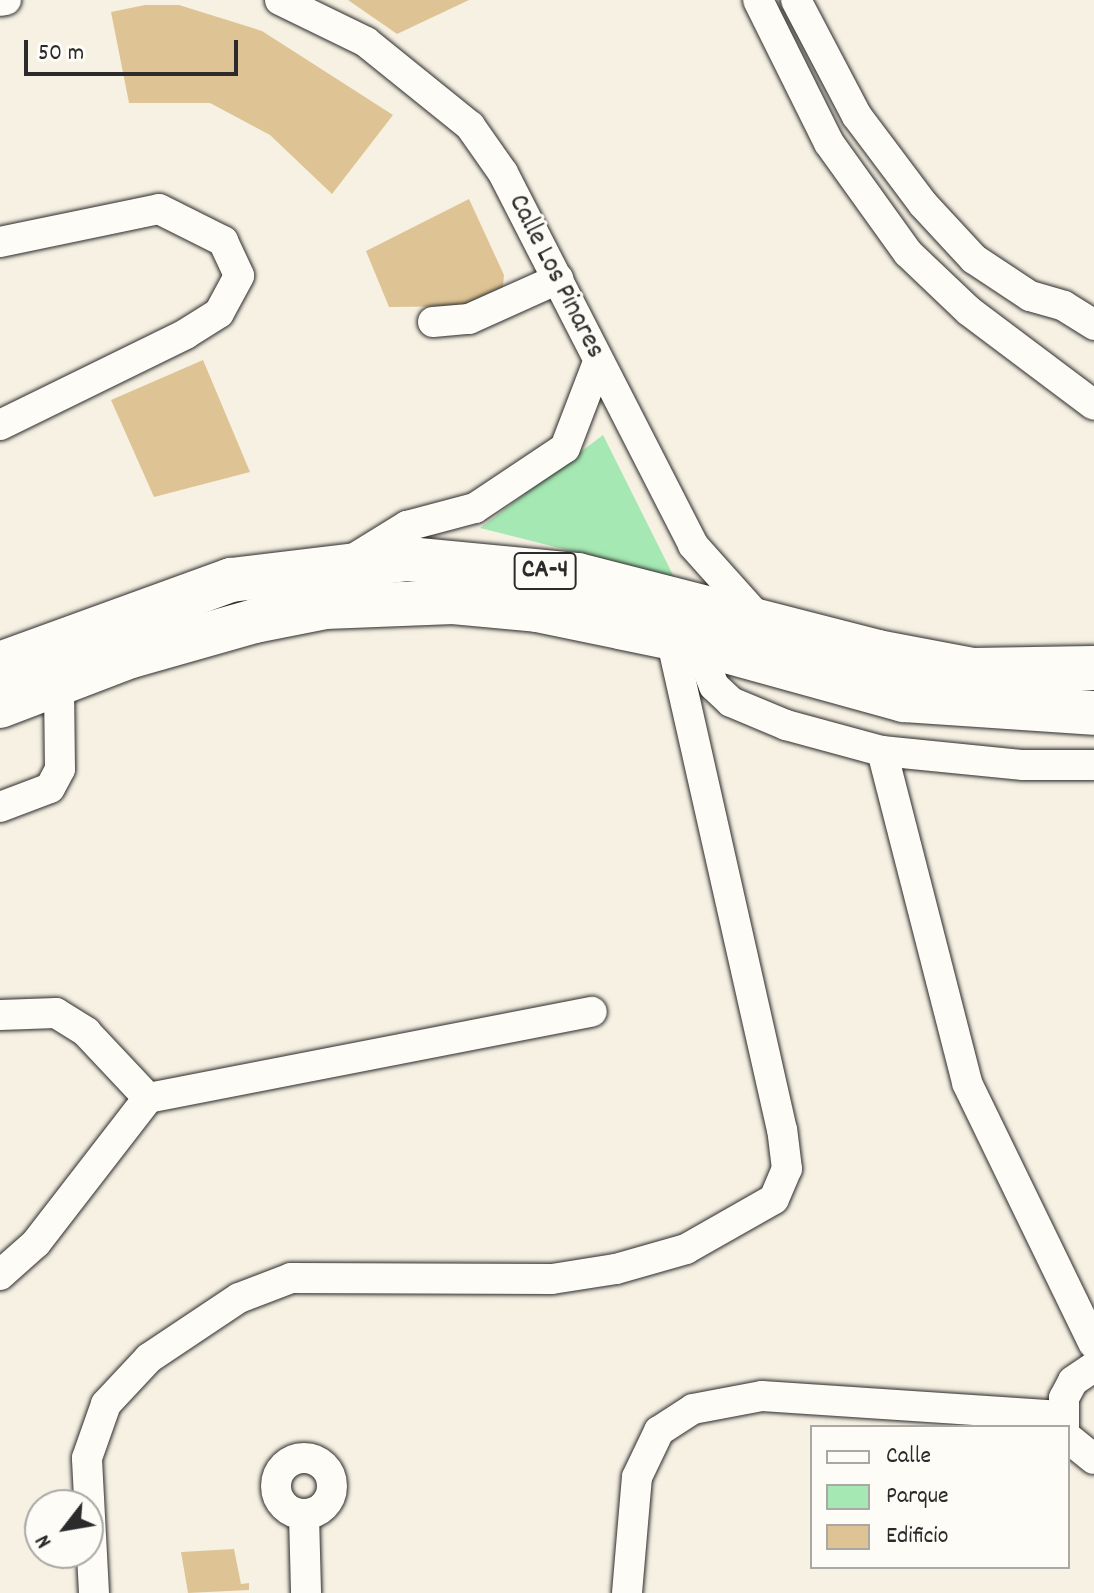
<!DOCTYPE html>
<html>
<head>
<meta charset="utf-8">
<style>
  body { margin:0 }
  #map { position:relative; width:1094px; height:1593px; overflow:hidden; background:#f7f1e3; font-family:Dekko,sans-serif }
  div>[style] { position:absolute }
  .green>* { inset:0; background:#a5e8b3 }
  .building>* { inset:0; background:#dec494 }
  .roads { filter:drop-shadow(0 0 2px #2b2b2b) drop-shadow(0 0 2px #2b2b2b) }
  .minor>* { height:30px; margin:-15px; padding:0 15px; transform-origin:15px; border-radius:15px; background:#fdfcf7 }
  .minor>.ring { margin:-15px; padding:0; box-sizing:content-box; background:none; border:30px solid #fdfcf7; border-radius:50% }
  .highway>* { height:44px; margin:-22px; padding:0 22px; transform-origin:22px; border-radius:22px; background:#fdfcf7 }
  span { translate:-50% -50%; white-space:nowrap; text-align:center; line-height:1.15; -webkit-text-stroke:6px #fdfcf7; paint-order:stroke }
  .shield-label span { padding:2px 6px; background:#fdfcf7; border:2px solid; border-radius:6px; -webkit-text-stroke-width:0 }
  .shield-label { font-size:26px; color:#2b2b2b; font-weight:700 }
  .street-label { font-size:28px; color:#2b2b2b }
  .legend { position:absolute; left:810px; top:1425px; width:260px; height:144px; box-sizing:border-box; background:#fdfcf7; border:2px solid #a9a8a5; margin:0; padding:10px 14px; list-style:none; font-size:24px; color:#2b2b2b }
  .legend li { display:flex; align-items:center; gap:16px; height:40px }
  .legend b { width:40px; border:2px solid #a9a8a5 }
  .north { position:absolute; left:24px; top:1489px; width:80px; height:80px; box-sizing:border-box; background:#fdfcf7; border:2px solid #a9a8a5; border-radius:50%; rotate:239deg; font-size:22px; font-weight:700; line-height:32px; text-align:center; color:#2b2b2b }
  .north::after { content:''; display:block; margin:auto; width:28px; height:36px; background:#2b2b2b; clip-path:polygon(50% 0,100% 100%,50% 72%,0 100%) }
  .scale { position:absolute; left:24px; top:40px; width:214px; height:36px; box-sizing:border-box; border:4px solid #2b2b2b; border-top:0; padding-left:10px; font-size:24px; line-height:28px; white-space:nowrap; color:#2b2b2b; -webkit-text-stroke:6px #fdfcf7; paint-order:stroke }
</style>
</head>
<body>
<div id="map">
  <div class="green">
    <i style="clip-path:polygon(603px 435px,674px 577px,480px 528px)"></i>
  </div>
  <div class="building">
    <i style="clip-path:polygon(348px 0,469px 0,397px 34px)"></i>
    <i style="clip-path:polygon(145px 5px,179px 5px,262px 31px,393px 115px,332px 194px,270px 135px,210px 103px,129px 103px,111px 12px)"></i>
    <i style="clip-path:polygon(469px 199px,504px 275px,502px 295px,488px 306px,389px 307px,366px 251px)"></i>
    <i style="clip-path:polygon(203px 360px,250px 472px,154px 497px,111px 400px)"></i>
    <i style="clip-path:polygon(234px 1549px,241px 1584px,249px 1583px,249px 1590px,188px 1593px,181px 1552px)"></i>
  </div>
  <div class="roads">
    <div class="minor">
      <i style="left:280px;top:0;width:96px;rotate:26deg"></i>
      <i style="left:366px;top:42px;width:134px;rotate:38.9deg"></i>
      <i style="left:470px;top:126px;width:57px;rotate:54.9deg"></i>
      <i style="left:503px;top:173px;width:418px;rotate:62.9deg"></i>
      <i style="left:693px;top:545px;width:101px;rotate:48.2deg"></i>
      <i style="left:758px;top:0;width:160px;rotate:63.6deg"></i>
      <i style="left:829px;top:143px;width:135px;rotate:54.3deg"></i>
      <i style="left:908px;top:253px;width:84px;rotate:43.6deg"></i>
      <i style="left:969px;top:311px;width:156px;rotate:36.9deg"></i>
      <i style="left:796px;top:0;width:131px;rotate:62.3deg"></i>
      <i style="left:857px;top:116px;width:110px;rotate:53.1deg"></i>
      <i style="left:923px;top:204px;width:75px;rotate:47.2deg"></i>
      <i style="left:974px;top:259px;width:67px;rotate:33.5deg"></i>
      <i style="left:1030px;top:296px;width:35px;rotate:16deg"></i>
      <i style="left:1064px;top:306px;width:36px;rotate:32deg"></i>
      <i style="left:0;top:1px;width:6px;rotate:-9deg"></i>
      <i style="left:0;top:242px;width:162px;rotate:-11.7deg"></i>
      <i style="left:159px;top:209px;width:72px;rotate:26.6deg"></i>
      <i style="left:223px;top:241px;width:38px;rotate:65deg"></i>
      <i style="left:239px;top:276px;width:42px;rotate:118.4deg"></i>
      <i style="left:219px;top:313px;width:39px;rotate:148deg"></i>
      <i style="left:186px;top:334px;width:207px;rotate:153.9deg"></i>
      <i style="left:433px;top:322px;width:36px;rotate:-5deg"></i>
      <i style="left:469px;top:319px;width:98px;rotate:-24.2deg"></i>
      <i style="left:350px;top:561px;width:67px;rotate:-31.6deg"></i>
      <i style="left:407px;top:526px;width:70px;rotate:-14.8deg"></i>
      <i style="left:475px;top:508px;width:108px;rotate:-33.7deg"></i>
      <i style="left:565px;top:448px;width:92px;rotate:-69deg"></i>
      <i style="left:697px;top:643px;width:46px;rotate:68.4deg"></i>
      <i style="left:714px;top:686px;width:23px;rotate:43deg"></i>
      <i style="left:731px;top:702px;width:60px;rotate:22.7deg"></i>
      <i style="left:786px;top:725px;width:99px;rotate:15.2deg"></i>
      <i style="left:882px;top:751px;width:142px;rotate:5.7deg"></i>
      <i style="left:1023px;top:765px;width:71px"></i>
      <i style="left:882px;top:751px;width:343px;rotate:75.6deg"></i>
      <i style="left:967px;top:1083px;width:290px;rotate:64.1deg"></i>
      <i style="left:0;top:807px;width:53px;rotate:-20.8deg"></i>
      <i style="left:50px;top:788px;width:21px;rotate:-62deg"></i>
      <i style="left:60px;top:769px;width:85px;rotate:-90.7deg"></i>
      <i style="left:0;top:1015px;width:56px;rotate:-2deg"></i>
      <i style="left:56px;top:1013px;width:36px;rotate:32deg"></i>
      <i style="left:86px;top:1032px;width:91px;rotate:46.8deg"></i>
      <i style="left:0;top:1275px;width:48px;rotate:-41.6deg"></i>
      <i style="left:36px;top:1243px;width:183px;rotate:-52.3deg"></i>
      <i style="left:148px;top:1098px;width:452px;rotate:-11deg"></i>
      <i style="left:1064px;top:1427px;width:29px;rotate:-90deg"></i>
      <i style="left:1064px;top:1398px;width:19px;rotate:-62deg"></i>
      <i style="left:1073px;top:1381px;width:25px;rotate:-34deg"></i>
      <i style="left:1068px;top:1438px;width:33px;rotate:39deg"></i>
      <i class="ring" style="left:276px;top:1458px;width:26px;height:26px"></i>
      <i style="left:304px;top:1515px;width:78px;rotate:88.5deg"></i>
      <i style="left:94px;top:1593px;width:135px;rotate:-93deg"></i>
      <i style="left:87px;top:1458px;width:57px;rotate:-70.6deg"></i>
      <i style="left:106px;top:1404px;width:63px;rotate:-46.9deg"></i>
      <i style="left:149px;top:1358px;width:108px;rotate:-33.7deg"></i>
      <i style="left:239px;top:1298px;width:56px;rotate:-21deg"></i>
      <i style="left:291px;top:1278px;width:261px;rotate:0.2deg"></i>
      <i style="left:552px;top:1279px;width:65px;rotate:-8.9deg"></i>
      <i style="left:616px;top:1269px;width:73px;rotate:-15.9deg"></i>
      <i style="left:686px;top:1249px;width:101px;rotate:-29.6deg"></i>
      <i style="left:774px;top:1199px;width:33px;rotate:-67deg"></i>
      <i style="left:787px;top:1169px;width:39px;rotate:-97deg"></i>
      <i style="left:782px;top:1130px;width:504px;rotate:-102.71deg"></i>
      <i style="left:627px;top:1593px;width:116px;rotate:-85.1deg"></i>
      <i style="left:637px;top:1477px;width:51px;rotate:-64.4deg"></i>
      <i style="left:659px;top:1431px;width:40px;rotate:-32.9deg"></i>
      <i style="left:693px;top:1409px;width:70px;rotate:-10.7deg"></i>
      <i style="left:762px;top:1396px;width:300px;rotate:3.8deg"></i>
    </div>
    <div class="highway">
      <i style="left:0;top:664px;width:246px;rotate:-20deg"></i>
      <i style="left:231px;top:580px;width:178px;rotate:-6.8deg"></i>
      <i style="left:408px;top:559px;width:171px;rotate:5.4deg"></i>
      <i style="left:578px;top:575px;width:310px;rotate:14.4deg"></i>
      <i style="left:878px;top:652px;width:97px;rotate:10.7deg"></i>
      <i style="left:973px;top:670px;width:121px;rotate:-0.9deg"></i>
      <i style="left:0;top:706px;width:140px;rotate:-20.9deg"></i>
      <i style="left:131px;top:656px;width:129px;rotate:-15.8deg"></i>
      <i style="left:255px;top:621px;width:71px;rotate:-11.3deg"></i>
      <i style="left:325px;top:607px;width:128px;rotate:-2.2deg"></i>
      <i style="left:453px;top:602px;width:84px;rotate:5.4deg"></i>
      <i style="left:537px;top:610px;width:163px;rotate:11.7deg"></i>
      <i style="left:697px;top:643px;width:215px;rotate:15.4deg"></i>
      <i style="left:904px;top:700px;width:190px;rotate:3.9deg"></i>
    </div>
  </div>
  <div class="shield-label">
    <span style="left:545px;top:571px">CA-4</span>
  </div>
  <div class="street-label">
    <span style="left:555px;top:277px;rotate:63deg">Calle Los Pinares</span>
  </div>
  <ul class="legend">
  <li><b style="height:10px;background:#fdfcf7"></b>Calle</li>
  <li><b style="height:22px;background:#a5e8b3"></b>Parque</li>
  <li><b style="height:22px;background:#dec494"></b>Edificio</li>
  </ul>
  <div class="north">N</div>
  <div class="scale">50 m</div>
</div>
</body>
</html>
